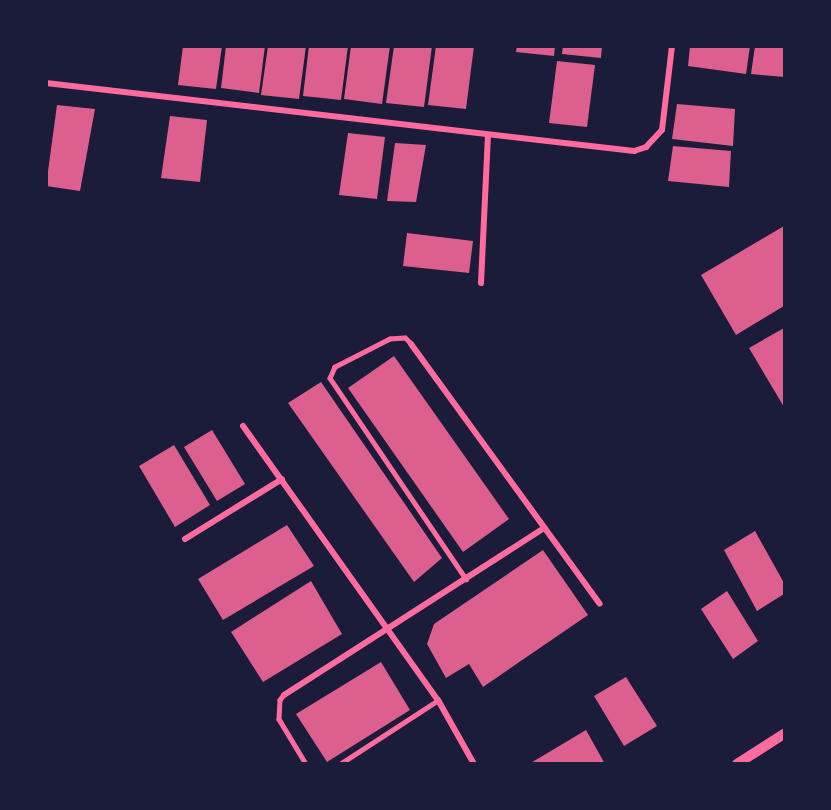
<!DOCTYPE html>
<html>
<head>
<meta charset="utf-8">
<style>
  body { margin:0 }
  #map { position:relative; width:831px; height:810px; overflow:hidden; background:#1b1b3a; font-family:Roboto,sans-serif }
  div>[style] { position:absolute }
  .building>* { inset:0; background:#dd5f8e }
  .service>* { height:4.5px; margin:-2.25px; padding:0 2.25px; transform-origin:2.25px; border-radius:2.25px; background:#ff6b9d }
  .minor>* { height:6px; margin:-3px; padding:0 3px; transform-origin:3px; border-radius:3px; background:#ff6b9d }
  .tertiary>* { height:10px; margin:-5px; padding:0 5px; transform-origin:5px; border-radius:5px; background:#ff6b9d }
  span { translate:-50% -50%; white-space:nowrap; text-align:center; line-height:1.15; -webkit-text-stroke:6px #1b1b3a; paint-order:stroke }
  .frame { position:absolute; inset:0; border:48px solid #1b1b3a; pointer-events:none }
</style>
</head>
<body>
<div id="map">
  <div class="building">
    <i style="clip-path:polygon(183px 46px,222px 46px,216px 89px,178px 85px)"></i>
    <i style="clip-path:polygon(226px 46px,265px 46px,259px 93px,221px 88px)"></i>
    <i style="clip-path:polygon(268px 46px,306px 46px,299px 99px,261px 95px)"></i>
    <i style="clip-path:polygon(309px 46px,348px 46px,341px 100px,303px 96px)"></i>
    <i style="clip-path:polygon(351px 46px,390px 46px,382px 104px,344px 99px)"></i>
    <i style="clip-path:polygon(394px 46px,432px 46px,424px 107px,386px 103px)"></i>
    <i style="clip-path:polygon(436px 46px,474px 46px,466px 109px,428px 105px)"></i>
    <i style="clip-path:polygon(517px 46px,555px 46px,554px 56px,516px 52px)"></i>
    <i style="clip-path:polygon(563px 46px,602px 46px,601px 58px,562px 54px)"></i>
    <i style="clip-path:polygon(690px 46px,750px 46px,746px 74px,688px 66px)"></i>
    <i style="clip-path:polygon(755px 46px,784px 46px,784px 77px,751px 74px)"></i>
    <i style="clip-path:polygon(557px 61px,595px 65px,587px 127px,549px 123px)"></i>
    <i style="clip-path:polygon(677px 104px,735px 109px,733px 146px,672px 139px)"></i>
    <i style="clip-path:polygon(57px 105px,95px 109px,80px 191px,46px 186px)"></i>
    <i style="clip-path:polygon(170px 116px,207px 120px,200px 182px,161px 178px)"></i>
    <i style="clip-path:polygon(348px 133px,385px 137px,377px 199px,339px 195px)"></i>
    <i style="clip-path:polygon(395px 143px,426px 145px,416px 202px,387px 201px)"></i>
    <i style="clip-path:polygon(673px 146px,731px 151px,729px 187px,668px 181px)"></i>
    <i style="clip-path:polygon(784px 226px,784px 306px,736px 335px,701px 275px)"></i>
    <i style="clip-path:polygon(407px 233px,473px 241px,469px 273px,403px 266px)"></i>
    <i style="clip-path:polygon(784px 328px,784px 407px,749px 348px)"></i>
    <i style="clip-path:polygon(394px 356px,509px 519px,463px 552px,348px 388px)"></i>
    <i style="clip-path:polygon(321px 382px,442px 558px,414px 582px,288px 403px)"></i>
    <i style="clip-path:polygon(212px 430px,245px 484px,217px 501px,184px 447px)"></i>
    <i style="clip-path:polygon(174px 445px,210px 505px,175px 527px,139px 466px)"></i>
    <i style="clip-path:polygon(287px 525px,314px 566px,223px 620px,198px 579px)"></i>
    <i style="clip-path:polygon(755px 531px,784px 583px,784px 594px,757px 611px,724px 550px)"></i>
    <i style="clip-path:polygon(543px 550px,588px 615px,483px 687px,469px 664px,446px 678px,427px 644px,434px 624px)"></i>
    <i style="clip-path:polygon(311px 581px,342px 634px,263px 682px,231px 632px)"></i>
    <i style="clip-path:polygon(727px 591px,758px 641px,733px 659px,701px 609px)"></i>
    <i style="clip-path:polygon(381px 662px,410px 710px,327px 762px,296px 714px)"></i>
    <i style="clip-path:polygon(626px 677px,657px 726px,624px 746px,594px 696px)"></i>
    <i style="clip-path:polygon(586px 730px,605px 764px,529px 764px)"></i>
  </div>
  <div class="service">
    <i style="left:411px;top:344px;width:8px;rotate:-135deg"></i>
    <i style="left:405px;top:338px;width:15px;rotate:176deg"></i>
    <i style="left:390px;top:339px;width:62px;rotate:153deg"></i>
    <i style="left:335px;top:367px;width:12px;rotate:114deg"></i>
    <i style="left:330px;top:378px;width:243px;rotate:55.9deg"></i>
    <i style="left:284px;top:695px;width:6px;rotate:129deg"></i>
    <i style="left:280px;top:700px;width:19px;rotate:93deg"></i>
    <i style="left:279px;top:719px;width:52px;rotate:59deg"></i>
    <i style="left:340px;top:764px;width:117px;rotate:-33.1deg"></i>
  </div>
  <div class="minor">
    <i style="left:46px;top:83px;width:592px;rotate:6.6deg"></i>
    <i style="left:634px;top:151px;width:13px;rotate:-18deg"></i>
    <i style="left:646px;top:147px;width:23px;rotate:-47deg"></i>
    <i style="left:662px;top:130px;width:85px;rotate:-83.2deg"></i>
    <i style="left:481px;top:283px;width:147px;rotate:-87.3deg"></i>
    <i style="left:411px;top:344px;width:321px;rotate:54deg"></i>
    <i style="left:243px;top:426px;width:336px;rotate:54.6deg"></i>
    <i style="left:438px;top:700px;width:73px;rotate:60.6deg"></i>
    <i style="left:185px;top:539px;width:114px;rotate:-31.7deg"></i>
    <i style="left:284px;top:695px;width:309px;rotate:-32.7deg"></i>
  </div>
  <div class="tertiary">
    <i style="left:737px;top:764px;width:56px;rotate:-32.6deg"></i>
  </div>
  <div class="frame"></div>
</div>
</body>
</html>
